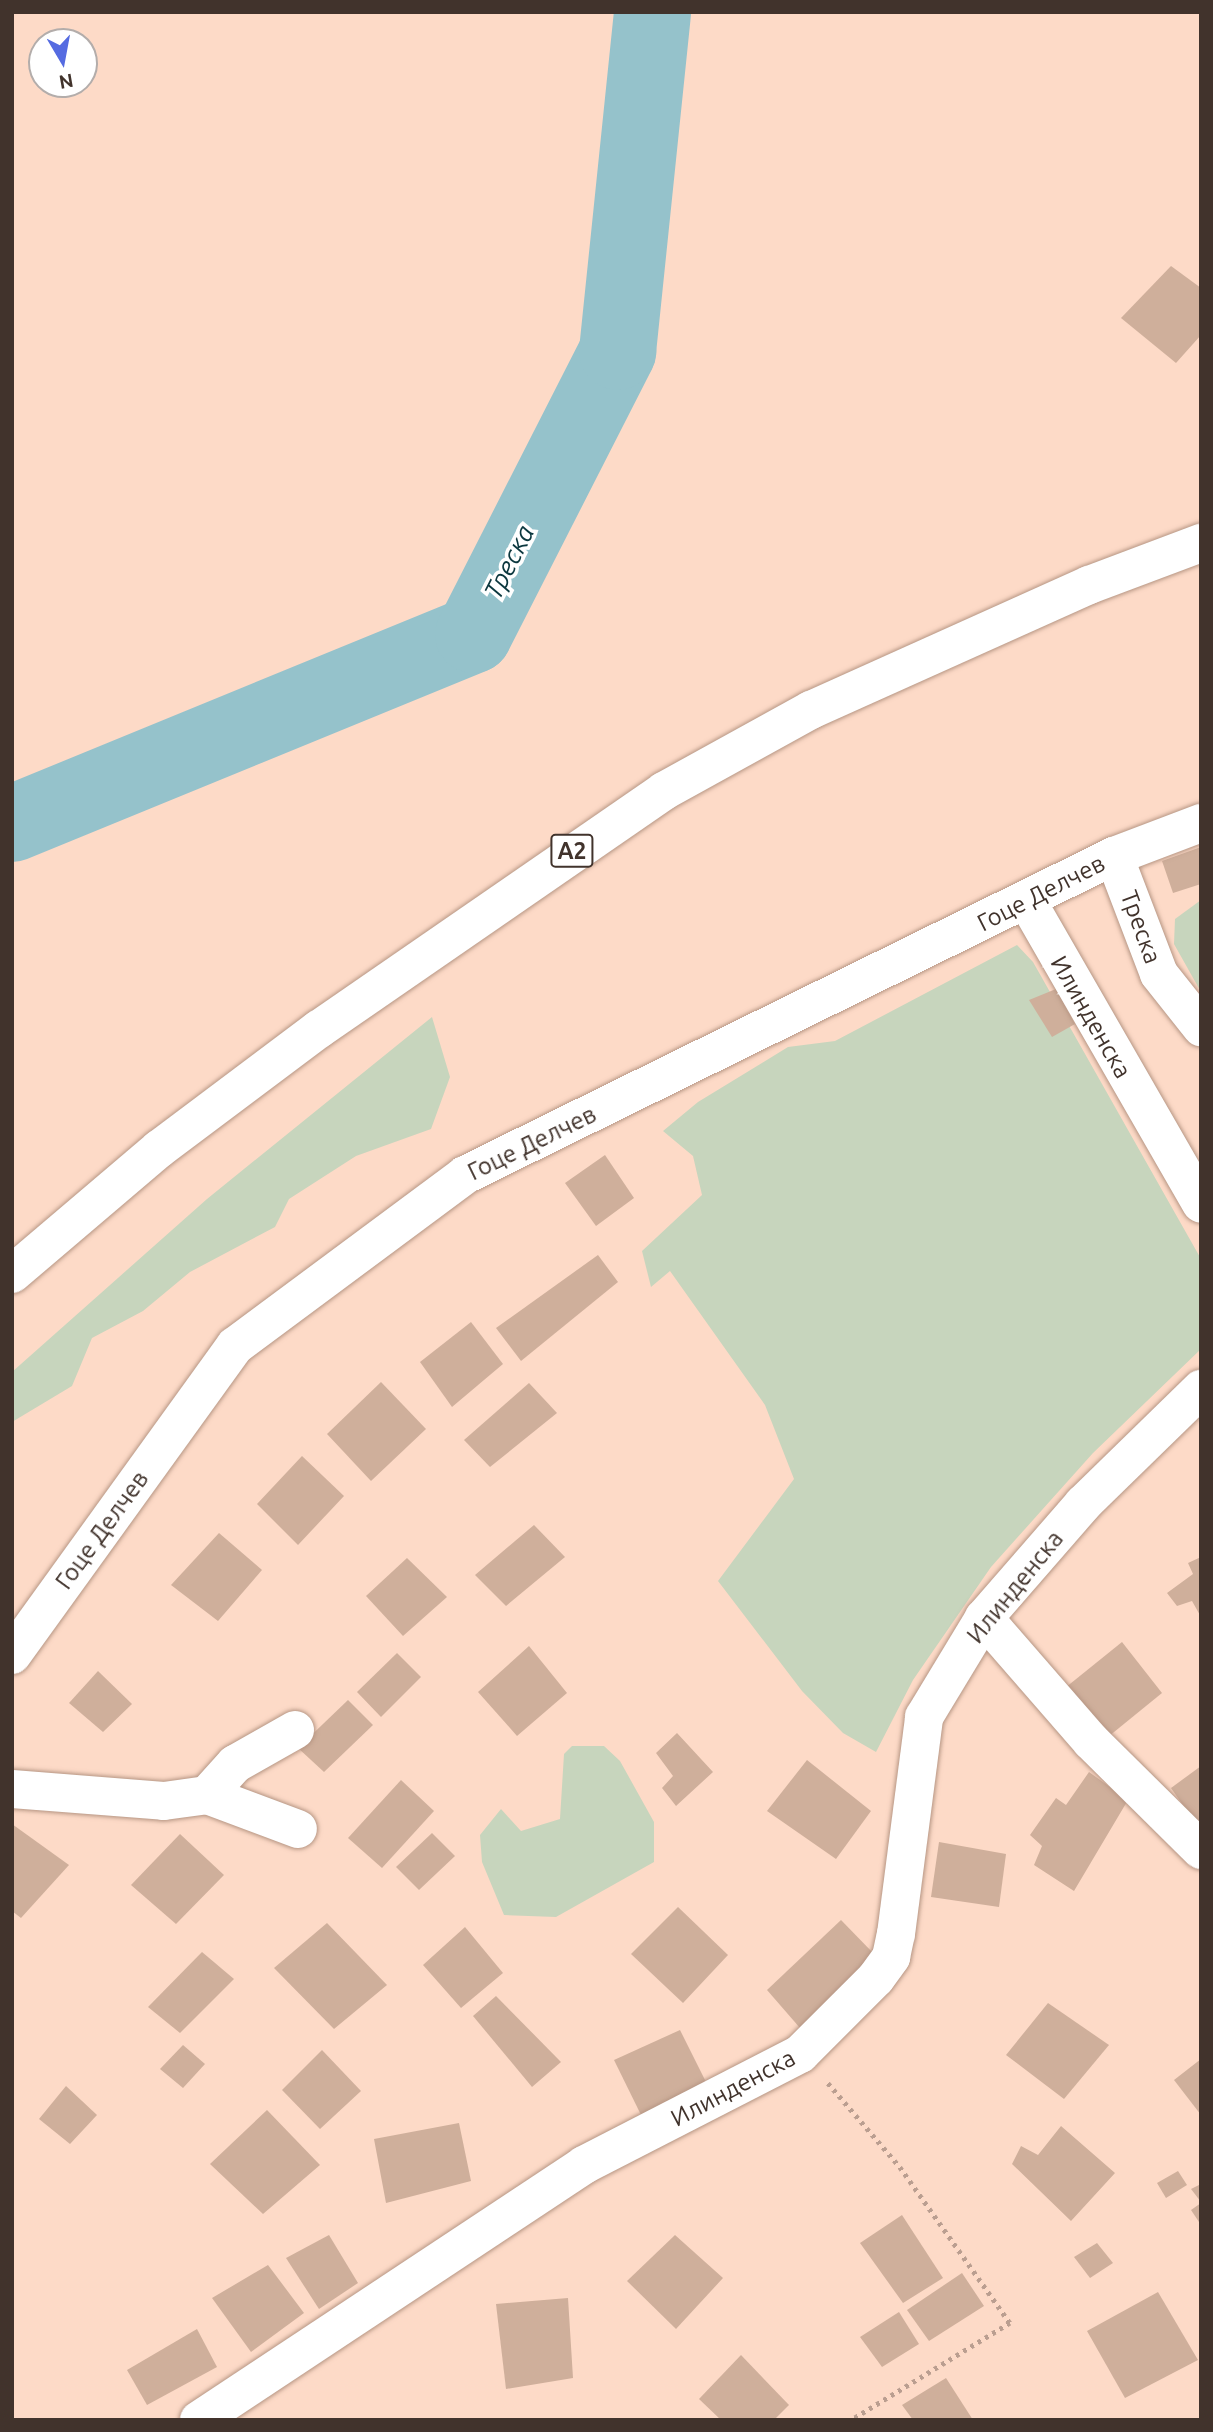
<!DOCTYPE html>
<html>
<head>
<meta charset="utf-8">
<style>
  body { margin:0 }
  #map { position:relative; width:1213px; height:2432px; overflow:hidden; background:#fddac7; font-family:Ubuntu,sans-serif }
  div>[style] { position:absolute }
  .green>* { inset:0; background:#c7d5bd }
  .river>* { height:77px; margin:-38.5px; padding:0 38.5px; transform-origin:38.5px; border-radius:38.5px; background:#95c2cb }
  .building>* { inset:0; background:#cfaf9b }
  .path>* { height:4.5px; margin-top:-2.25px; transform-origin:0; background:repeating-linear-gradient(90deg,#ba9e90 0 3.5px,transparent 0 8.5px) }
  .roads { filter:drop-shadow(0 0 2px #b69684) drop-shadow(0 0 2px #b69684) }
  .street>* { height:38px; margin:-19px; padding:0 19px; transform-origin:19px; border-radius:19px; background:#fff }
  .primary>* { height:38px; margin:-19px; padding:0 19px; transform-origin:19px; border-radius:19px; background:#fff }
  span { translate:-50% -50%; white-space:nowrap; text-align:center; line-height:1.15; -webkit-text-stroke:7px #fff; paint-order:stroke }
  .shield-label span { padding:2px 5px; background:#fff; border:2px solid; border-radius:5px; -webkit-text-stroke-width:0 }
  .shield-label { font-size:23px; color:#41332c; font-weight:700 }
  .street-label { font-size:24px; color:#41332c }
  .water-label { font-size:26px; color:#0b373e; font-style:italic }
  .frame { position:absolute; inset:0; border:14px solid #41332c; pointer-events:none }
  .north { position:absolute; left:28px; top:28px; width:70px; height:70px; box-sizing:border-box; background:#fff; border:2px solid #b3adab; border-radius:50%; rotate:170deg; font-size:19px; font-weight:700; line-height:28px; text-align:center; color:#41332c }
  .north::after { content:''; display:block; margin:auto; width:24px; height:32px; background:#556be1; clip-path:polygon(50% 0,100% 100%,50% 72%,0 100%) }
</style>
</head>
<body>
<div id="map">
  <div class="green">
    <i style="clip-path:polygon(1201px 900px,1201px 992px,1174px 944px,1175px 919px)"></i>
    <i style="clip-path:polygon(1017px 945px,1033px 962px,1201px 1259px,1201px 1349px,1093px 1453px,991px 1567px,913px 1680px,876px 1752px,843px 1733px,802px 1691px,718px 1581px,794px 1479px,765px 1405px,670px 1271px,651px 1287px,642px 1251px,702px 1195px,693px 1156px,663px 1131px,698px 1102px,788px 1047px,835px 1041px)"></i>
    <i style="clip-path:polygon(432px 1017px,450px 1077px,431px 1129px,356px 1156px,289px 1199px,275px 1227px,190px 1272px,143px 1311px,92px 1338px,72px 1386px,12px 1422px,12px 1372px,207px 1199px)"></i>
    <i style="clip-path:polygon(572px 1746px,604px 1746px,620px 1761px,654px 1822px,654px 1862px,556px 1917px,504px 1915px,482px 1862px,480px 1835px,501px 1809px,521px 1831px,560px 1819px,564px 1754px)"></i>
  </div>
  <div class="river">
    <i style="left:12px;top:823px;width:498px;rotate:-22.3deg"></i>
    <i style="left:473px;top:634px;width:318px;rotate:-63deg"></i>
    <i style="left:617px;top:351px;width:341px;rotate:-84.1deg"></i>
  </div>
  <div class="building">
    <i style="clip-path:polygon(1171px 266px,1201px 288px,1201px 335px,1176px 363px,1121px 318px)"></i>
    <i style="clip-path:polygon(1201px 847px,1201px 884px,1173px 893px,1162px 861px)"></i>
    <i style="clip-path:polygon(1056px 989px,1075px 1024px,1052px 1037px,1029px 1000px)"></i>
    <i style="clip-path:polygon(605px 1155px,634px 1198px,596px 1226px,565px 1183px)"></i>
    <i style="clip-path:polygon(598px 1255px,618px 1282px,521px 1361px,496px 1328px)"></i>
    <i style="clip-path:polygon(471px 1322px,503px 1364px,452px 1407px,420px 1362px)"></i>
    <i style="clip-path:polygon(381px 1382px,426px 1429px,371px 1481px,327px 1434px)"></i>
    <i style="clip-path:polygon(529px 1383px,557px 1413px,490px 1467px,464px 1440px)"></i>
    <i style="clip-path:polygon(302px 1456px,344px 1496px,298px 1545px,257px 1504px)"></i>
    <i style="clip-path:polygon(534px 1525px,565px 1557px,506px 1606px,475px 1575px)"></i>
    <i style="clip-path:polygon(219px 1533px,262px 1570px,218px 1621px,171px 1585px)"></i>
    <i style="clip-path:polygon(1201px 1557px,1201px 1617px,1192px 1601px,1177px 1606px,1167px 1593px,1193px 1574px,1188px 1563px)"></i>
    <i style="clip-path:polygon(407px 1558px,447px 1597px,403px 1636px,366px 1596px)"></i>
    <i style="clip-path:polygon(1122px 1642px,1162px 1693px,1103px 1741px,1060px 1692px)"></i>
    <i style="clip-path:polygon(529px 1646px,567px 1693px,517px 1736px,478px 1692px)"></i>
    <i style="clip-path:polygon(397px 1653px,421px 1677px,381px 1717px,357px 1692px)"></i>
    <i style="clip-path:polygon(98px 1671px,132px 1704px,103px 1732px,69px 1703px)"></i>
    <i style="clip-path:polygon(348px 1700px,373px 1725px,324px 1772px,298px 1748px)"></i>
    <i style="clip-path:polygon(677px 1733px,713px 1772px,676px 1806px,662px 1788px,673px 1776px,656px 1753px)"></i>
    <i style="clip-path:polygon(807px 1760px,871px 1811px,836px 1859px,767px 1811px)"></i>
    <i style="clip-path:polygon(1201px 1766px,1201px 1831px,1171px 1788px)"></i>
    <i style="clip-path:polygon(1089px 1772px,1128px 1800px,1074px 1891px,1034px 1865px,1042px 1846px,1030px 1835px,1056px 1798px,1066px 1805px)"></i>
    <i style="clip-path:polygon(401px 1780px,434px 1811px,382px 1868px,348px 1838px)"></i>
    <i style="clip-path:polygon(12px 1824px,69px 1865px,21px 1918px,12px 1911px)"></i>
    <i style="clip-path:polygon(432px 1833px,455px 1856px,419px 1890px,396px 1867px)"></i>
    <i style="clip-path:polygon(180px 1834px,224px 1875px,176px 1924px,131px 1885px)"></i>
    <i style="clip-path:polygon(939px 1842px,1006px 1854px,999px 1907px,931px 1897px)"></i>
    <i style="clip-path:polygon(678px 1907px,728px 1955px,683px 2003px,631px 1954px)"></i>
    <i style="clip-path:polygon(841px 1920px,876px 1956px,800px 2028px,767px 1990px)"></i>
    <i style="clip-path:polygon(327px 1923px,387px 1985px,334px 2029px,274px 1968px)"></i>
    <i style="clip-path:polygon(465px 1927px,503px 1973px,461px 2008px,423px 1965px)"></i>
    <i style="clip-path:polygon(202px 1952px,234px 1979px,180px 2033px,148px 2007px)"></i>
    <i style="clip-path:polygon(496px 1996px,561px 2062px,532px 2087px,473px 2016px)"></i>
    <i style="clip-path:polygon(1048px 2003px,1109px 2045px,1064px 2099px,1006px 2055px)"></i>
    <i style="clip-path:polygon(680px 2030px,707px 2084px,643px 2119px,614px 2060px)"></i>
    <i style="clip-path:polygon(183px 2045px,205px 2064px,183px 2088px,160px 2069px)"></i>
    <i style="clip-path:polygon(322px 2050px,361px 2091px,320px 2129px,282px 2090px)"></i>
    <i style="clip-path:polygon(1201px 2059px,1201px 2115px,1174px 2080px)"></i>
    <i style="clip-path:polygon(66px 2086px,97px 2115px,70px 2144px,39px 2119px)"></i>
    <i style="clip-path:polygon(267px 2110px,320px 2165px,263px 2214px,210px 2164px)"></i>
    <i style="clip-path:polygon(459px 2123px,471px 2181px,386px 2203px,374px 2139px)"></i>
    <i style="clip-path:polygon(1061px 2126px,1115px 2173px,1071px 2221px,1012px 2164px,1021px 2146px,1038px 2155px)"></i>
    <i style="clip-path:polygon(1178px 2171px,1187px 2185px,1166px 2198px,1157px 2183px)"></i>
    <i style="clip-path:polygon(1201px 2184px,1201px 2202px,1191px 2189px)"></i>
    <i style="clip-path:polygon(1201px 2203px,1201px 2225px,1191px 2210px)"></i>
    <i style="clip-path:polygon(902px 2215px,943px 2278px,903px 2303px,860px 2243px)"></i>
    <i style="clip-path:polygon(329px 2235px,358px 2283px,319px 2309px,286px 2258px)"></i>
    <i style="clip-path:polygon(675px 2235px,723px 2278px,676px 2329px,627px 2281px)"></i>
    <i style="clip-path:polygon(1097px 2243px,1113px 2263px,1090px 2278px,1074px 2257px)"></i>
    <i style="clip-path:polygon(268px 2265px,304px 2313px,251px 2352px,212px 2298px)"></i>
    <i style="clip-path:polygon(962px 2273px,984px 2306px,929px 2341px,907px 2310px)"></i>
    <i style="clip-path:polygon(1158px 2292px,1198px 2360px,1125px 2398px,1087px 2331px)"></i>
    <i style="clip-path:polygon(568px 2298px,573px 2378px,506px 2389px,496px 2304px)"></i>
    <i style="clip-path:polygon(899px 2312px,919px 2344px,882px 2367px,860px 2337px)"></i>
    <i style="clip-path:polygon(197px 2329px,217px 2367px,147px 2405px,127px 2370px)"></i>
    <i style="clip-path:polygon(741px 2355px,789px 2405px,774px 2420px,721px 2420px,699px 2399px)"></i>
    <i style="clip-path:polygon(946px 2378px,973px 2420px,913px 2420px,902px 2405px)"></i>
  </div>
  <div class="path">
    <i style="left:828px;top:2083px;width:111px;rotate:49.4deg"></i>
    <i style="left:900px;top:2167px;width:191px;rotate:54.8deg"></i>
    <i style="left:1010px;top:2323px;width:185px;rotate:148.5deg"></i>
  </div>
  <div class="roads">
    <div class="street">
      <i style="left:1114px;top:856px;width:126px;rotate:69.1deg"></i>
      <i style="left:1159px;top:974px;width:68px;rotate:51.6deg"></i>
      <i style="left:1027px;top:901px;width:349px;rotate:60.1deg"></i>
      <i style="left:984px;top:1618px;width:163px;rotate:49deg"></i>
      <i style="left:1091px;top:1741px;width:155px;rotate:44.7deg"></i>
      <i style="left:12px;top:1655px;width:381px;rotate:-54.2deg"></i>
      <i style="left:235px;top:1346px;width:287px;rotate:-36.6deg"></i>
      <i style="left:465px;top:1175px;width:723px;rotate:-26.18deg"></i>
      <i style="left:1114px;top:856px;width:93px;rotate:-20.8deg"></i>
      <i style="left:12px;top:1789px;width:152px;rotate:4.5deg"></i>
      <i style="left:164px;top:1801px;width:43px;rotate:-7.9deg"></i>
      <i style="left:207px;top:1795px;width:97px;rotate:20.5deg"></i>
      <i style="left:207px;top:1795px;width:42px;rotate:-47.9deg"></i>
      <i style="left:235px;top:1764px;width:69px;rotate:-29.5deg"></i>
      <i style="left:199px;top:2420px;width:462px;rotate:-33.5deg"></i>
      <i style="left:584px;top:2165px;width:243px;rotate:-27.2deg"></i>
      <i style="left:800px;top:2054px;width:107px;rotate:-45deg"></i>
      <i style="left:876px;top:1978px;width:26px;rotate:-54deg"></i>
      <i style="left:891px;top:1957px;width:24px;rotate:-78deg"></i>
      <i style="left:896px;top:1934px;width:219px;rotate:-82.6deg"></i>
      <i style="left:924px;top:1717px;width:116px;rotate:-58.8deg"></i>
      <i style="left:984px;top:1618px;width:151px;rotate:-49deg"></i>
      <i style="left:1083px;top:1504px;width:165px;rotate:-44.3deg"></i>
    </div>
    <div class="primary">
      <i style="left:12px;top:1274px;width:193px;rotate:-40.4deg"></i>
      <i style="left:159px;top:1149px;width:200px;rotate:-36.9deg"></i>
      <i style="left:319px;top:1029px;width:419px;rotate:-34.6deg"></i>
      <i style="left:664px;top:791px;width:168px;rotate:-28.9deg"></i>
      <i style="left:811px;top:710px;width:305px;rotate:-24.2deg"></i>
      <i style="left:1089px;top:585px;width:120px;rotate:-20.6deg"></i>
    </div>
  </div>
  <div class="shield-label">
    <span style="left:572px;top:851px">A2</span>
  </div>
  <div class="street-label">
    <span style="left:1041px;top:893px;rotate:-27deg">Гоце Делчев</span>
    <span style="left:1141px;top:927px;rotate:70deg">Треска</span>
    <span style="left:1091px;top:1017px;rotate:60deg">Илинденска</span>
    <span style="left:532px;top:1143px;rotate:-26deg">Гоце Делчев</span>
    <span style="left:102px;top:1530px;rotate:-54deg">Гоце Делчев</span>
    <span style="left:1015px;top:1587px;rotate:-51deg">Илинденска</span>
    <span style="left:733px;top:2088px;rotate:-28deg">Илинденска</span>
  </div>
  <div class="water-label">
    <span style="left:509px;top:562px;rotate:-63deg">Треска</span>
  </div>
  <div class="frame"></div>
  <div class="north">N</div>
</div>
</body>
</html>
